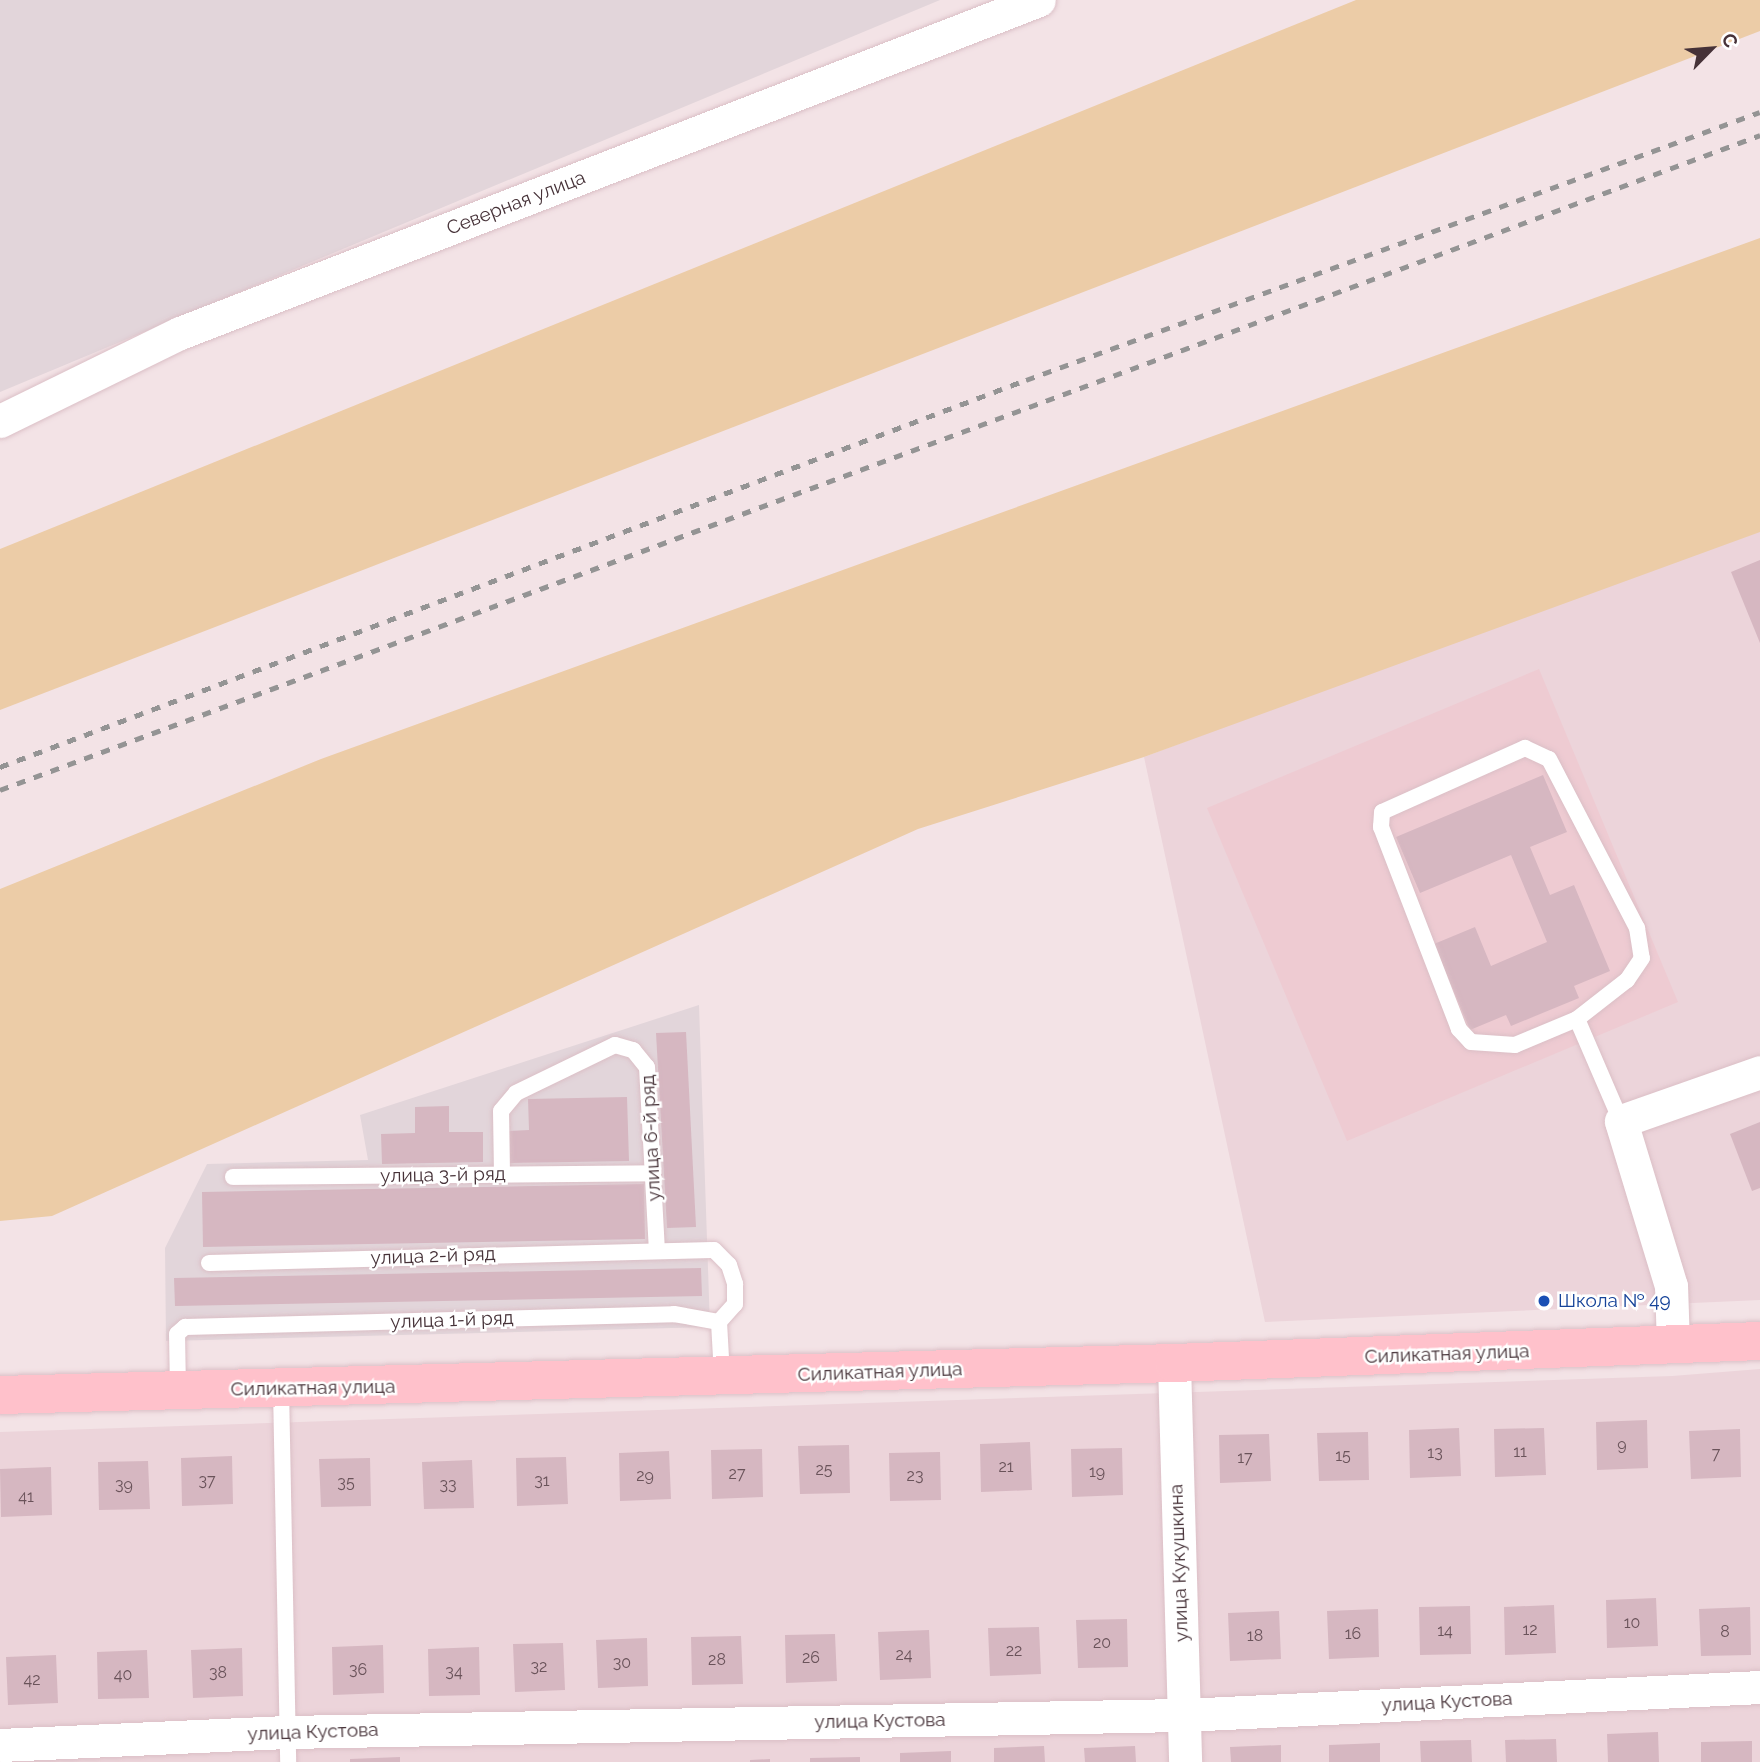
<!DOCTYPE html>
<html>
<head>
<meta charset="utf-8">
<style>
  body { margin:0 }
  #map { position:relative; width:1760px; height:1762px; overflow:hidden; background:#f3e3e6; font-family:Raleway,sans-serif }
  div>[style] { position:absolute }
  .residential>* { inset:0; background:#ecd4da }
  .industrial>* { inset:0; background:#e2d5da }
  .education>* { inset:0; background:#eecbd2 }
  .green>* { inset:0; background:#eccca7 }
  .building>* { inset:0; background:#d6b7c1 }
  .roads { filter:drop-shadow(0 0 2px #dbbfc6) drop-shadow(0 0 2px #dbbfc6) }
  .lane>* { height:16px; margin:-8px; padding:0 8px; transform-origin:8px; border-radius:8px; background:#fff }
  .street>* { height:33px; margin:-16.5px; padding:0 16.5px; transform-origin:16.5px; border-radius:16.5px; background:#fff }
  .secondary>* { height:38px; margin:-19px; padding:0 19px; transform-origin:19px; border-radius:19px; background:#ffc1cb }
  .rail>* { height:5px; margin-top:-2.5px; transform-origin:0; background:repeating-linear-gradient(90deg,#949494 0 9px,transparent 0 18px) }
  .dots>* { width:19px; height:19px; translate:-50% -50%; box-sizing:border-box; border:4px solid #fff; border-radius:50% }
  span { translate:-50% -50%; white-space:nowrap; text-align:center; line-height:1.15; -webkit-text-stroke:5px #fff; paint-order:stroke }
  .number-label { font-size:16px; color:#6a535a }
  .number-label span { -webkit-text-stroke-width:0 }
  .street-label { font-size:19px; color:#463238 }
  .transit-label { font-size:19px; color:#164399 }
  .left { translate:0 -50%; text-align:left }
  .north { position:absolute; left:1676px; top:14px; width:70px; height:70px; -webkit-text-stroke:5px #fff; paint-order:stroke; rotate:65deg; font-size:19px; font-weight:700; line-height:28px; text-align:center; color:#463238 }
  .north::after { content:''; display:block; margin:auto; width:24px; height:32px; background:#463238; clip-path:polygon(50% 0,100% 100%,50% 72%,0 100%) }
</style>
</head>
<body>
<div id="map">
  <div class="residential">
    <i style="clip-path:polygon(1760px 525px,1760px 1300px,1265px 1322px,1144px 757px)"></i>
    <i style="clip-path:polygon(1760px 1369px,1760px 1762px,0 1762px,0 1432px,1672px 1376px)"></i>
  </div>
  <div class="industrial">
    <i style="clip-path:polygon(0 0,940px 0,0 392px)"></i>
    <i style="clip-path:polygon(699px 1005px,710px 1327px,166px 1341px,165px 1248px,207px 1164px,368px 1160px,360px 1115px)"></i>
  </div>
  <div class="education">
    <i style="clip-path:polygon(1539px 669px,1678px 1002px,1347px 1141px,1207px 808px)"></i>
  </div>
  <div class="green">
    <i style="clip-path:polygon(1356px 0,1760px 0,1760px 31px,0 710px,0 549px)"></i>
    <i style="clip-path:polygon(1760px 238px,1760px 532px,1144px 757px,918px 829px,52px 1216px,0 1221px,0 889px,321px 759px)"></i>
  </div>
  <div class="building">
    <i style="clip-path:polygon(1760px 560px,1760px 643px,1731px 572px)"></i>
    <i style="clip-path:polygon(1543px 775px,1567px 832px,1530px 847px,1550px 895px,1574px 885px,1610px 971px,1574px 986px,1579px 998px,1511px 1026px,1506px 1015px,1470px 1030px,1434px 944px,1475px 927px,1491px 966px,1547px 942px,1511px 855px,1420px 893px,1396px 837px)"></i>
    <i style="clip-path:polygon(686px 1032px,696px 1227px,667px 1228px,656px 1033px)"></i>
    <i style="clip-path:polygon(627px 1097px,629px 1161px,510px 1163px,509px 1131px,529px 1130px,528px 1099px)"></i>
    <i style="clip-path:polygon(449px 1106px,449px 1132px,483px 1132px,483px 1162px,382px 1164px,381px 1134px,415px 1133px,415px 1107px)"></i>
    <i style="clip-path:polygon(1760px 1122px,1760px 1188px,1752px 1191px,1730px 1134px)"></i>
    <i style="clip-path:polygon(644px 1184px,645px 1239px,203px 1247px,202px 1192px)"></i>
    <i style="clip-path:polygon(701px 1268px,702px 1296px,175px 1306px,174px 1278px)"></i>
    <i style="clip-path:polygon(1647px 1420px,1648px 1468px,1597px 1470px,1596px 1422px)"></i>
    <i style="clip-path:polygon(1459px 1428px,1461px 1476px,1410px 1478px,1409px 1430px)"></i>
    <i style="clip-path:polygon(1544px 1428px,1546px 1475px,1495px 1477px,1494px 1429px)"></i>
    <i style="clip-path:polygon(1740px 1429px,1741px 1477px,1691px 1479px,1689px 1431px)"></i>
    <i style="clip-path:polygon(1368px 1432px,1369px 1480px,1319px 1481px,1317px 1433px)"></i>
    <i style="clip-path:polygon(1269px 1434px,1271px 1481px,1220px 1483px,1219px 1435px)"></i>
    <i style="clip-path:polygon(1030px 1442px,1032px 1490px,981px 1492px,980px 1444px)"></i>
    <i style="clip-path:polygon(849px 1445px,850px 1493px,800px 1494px,798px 1446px)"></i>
    <i style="clip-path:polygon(1122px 1448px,1123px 1495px,1072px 1497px,1071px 1449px)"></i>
    <i style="clip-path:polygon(762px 1449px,763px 1497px,712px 1499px,711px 1450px)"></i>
    <i style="clip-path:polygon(669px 1451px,671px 1499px,620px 1501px,619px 1453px)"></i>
    <i style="clip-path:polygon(940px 1452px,941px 1500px,890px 1501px,889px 1453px)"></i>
    <i style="clip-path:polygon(232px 1456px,233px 1504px,182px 1506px,181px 1458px)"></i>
    <i style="clip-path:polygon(566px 1457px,568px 1504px,517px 1506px,516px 1458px)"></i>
    <i style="clip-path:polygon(370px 1458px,371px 1506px,321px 1507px,319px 1459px)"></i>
    <i style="clip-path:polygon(472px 1460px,474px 1508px,424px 1509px,422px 1462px)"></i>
    <i style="clip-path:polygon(148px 1461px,150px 1509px,99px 1510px,98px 1462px)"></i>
    <i style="clip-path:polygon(51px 1467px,52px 1515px,1px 1517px,0 1469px)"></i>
    <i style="clip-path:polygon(1656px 1598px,1658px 1646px,1607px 1648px,1606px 1600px)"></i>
    <i style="clip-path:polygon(1554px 1605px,1556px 1653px,1505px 1655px,1504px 1607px)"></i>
    <i style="clip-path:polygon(1470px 1606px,1471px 1654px,1420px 1655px,1419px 1607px)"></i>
    <i style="clip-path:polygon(1750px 1607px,1751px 1655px,1701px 1656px,1699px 1609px)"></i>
    <i style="clip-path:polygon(1378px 1609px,1379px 1657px,1329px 1659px,1327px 1611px)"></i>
    <i style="clip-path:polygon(1279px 1611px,1281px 1659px,1230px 1661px,1228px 1613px)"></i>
    <i style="clip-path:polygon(1127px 1619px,1128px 1667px,1078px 1668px,1076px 1620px)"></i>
    <i style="clip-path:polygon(1039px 1627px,1041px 1674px,990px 1676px,988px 1628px)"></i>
    <i style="clip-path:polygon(929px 1630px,931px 1678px,880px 1680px,878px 1632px)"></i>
    <i style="clip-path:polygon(835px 1634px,837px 1681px,786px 1683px,785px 1635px)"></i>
    <i style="clip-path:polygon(741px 1636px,743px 1684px,692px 1685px,691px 1637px)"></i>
    <i style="clip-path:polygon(647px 1638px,648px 1686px,598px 1688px,596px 1640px)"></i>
    <i style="clip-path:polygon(563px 1643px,565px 1690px,515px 1692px,513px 1644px)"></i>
    <i style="clip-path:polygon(383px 1645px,384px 1693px,333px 1695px,332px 1647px)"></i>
    <i style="clip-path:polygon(479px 1647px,480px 1695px,429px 1696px,428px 1649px)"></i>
    <i style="clip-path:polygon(242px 1648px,243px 1696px,193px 1698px,191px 1650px)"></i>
    <i style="clip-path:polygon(147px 1650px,149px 1698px,98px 1699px,97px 1652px)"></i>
    <i style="clip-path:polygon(56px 1655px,58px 1703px,8px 1705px,6px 1657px)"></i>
    <i style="clip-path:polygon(1658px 1732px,1659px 1762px,1608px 1762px,1607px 1734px)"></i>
    <i style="clip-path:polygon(1556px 1739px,1557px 1762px,1506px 1762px,1505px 1740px)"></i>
    <i style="clip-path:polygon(1471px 1740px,1472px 1762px,1421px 1762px,1420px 1741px)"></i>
    <i style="clip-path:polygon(1752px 1741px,1752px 1762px,1701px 1762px,1701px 1742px)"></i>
    <i style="clip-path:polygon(1380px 1743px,1380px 1762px,1329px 1762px,1329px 1745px)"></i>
    <i style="clip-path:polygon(1281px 1745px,1281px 1762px,1231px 1762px,1230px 1747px)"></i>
    <i style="clip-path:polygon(1044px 1746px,1045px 1762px,994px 1762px,994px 1748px)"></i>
    <i style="clip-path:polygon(1135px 1746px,1136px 1762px,1085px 1762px,1084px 1748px)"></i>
    <i style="clip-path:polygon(951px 1751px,951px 1762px,900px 1762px,900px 1753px)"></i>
    <i style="clip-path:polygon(400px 1757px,400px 1762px,350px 1762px,350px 1759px)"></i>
    <i style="clip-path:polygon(860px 1757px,860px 1762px,810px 1762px,810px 1758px)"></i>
    <i style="clip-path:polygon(770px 1759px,770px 1762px,750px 1762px,750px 1760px)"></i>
  </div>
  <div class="roads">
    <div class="lane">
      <i style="left:1577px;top:1019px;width:67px;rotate:157.2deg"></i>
      <i style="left:1515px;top:1045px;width:44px;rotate:-176.1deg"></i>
      <i style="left:1471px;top:1042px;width:18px;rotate:-133deg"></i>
      <i style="left:1459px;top:1029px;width:217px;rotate:-111.1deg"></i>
      <i style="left:1381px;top:827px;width:15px;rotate:-86deg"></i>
      <i style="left:1382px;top:812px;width:157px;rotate:-24.1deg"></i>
      <i style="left:1525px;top:748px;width:26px;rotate:25deg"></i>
      <i style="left:1549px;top:759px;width:191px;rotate:62.5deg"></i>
      <i style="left:1637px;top:928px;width:30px;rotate:81deg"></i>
      <i style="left:1642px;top:958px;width:27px;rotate:124deg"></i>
      <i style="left:1627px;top:980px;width:63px;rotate:142deg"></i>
      <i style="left:1577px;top:1019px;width:111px;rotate:66.7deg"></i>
      <i style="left:502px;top:1174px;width:63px;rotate:-90.9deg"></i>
      <i style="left:501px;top:1111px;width:23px;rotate:-50deg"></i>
      <i style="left:516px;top:1093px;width:110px;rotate:-25.9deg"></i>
      <i style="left:615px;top:1045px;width:19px;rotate:16deg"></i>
      <i style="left:633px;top:1050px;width:22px;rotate:51deg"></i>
      <i style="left:647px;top:1067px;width:183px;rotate:86.9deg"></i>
      <i style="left:233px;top:1177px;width:420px;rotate:-0.5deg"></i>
      <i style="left:209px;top:1263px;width:505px;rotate:-1.47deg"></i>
      <i style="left:714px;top:1250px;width:21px;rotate:45deg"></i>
      <i style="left:729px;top:1265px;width:20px;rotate:72deg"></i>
      <i style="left:735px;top:1284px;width:20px;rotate:90deg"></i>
      <i style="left:735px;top:1304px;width:24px;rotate:132deg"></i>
      <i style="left:719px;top:1322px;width:53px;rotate:86.8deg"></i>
      <i style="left:281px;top:1388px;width:374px;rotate:88.9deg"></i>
      <i style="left:178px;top:1390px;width:56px;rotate:-91deg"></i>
      <i style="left:177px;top:1334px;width:11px;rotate:-41deg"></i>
      <i style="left:185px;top:1327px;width:489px;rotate:-1.5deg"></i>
      <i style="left:674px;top:1314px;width:46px;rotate:10.1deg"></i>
    </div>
    <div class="street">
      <i style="left:0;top:421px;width:200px;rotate:-26.1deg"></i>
      <i style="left:180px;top:333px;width:921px;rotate:-21.19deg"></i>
      <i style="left:1673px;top:1345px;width:59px;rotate:-91.9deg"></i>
      <i style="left:1671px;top:1286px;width:172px;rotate:-106.9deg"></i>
      <i style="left:1621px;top:1121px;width:147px;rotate:-19.4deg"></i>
      <i style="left:1174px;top:1363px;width:399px;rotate:88.4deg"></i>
      <i style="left:0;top:1745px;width:288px;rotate:-2.6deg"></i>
      <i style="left:288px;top:1732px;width:896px;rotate:-1.09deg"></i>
      <i style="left:1184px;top:1715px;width:577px;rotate:-2.78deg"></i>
    </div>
    <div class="secondary">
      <i style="left:0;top:1395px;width:1174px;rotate:-1.56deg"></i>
      <i style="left:1174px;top:1363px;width:586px;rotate:-2.15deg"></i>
    </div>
  </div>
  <div class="rail">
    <i style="left:0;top:767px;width:1097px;rotate:-20.67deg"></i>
    <i style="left:1026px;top:380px;width:781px;rotate:-20.06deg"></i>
    <i style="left:0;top:790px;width:1878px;rotate:-20.41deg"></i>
  </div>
  <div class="dots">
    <i style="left:1544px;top:1301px;background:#1a4fb4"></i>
  </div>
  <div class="number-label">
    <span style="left:1622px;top:1445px">9</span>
    <span style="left:1520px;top:1452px">11</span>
    <span style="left:1435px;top:1453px">13</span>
    <span style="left:1716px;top:1454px">7</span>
    <span style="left:1343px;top:1456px">15</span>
    <span style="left:1245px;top:1458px">17</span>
    <span style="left:1006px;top:1467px">21</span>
    <span style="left:824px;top:1470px">25</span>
    <span style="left:1097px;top:1472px">19</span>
    <span style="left:737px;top:1474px">27</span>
    <span style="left:645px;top:1476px">29</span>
    <span style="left:915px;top:1476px">23</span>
    <span style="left:207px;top:1481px">37</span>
    <span style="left:542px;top:1481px">31</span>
    <span style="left:346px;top:1483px">35</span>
    <span style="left:124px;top:1485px">39</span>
    <span style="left:448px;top:1485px">33</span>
    <span style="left:26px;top:1497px">41</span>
    <span style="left:1632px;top:1623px">10</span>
    <span style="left:1530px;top:1630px">12</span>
    <span style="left:1445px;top:1631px">14</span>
    <span style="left:1725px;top:1632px">8</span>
    <span style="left:1353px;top:1634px">16</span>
    <span style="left:1255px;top:1636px">18</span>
    <span style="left:1102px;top:1643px">20</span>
    <span style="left:1014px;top:1651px">22</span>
    <span style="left:904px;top:1655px">24</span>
    <span style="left:811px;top:1658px">26</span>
    <span style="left:717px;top:1660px">28</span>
    <span style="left:622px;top:1663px">30</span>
    <span style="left:539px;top:1667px">32</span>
    <span style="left:358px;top:1670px">36</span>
    <span style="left:454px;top:1672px">34</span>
    <span style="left:218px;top:1673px">38</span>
    <span style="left:123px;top:1675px">40</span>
    <span style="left:32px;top:1680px">42</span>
  </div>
  <div class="street-label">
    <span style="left:516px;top:203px;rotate:-21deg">Северная улица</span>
    <span style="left:651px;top:1138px;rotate:-93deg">улица 6-й ряд</span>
    <span style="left:443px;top:1175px;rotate:-1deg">улица 3-й ряд</span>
    <span style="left:433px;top:1256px;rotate:-2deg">улица 2-й ряд</span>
    <span style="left:452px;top:1320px;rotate:-2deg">улица 1-й ряд</span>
    <span style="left:1447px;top:1354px;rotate:-2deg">Силикатная улица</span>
    <span style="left:880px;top:1372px;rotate:-2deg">Силикатная улица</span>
    <span style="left:313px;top:1388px;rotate:-1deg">Силикатная улица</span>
    <span style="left:1179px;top:1563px;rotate:-92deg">улица Кукушкина</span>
    <span style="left:1447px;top:1702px;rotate:-3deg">улица Кустова</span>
    <span style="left:880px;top:1721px;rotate:-1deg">улица Кустова</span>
    <span style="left:313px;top:1732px;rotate:-2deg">улица Кустова</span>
  </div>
  <div class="transit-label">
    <span class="left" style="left:1558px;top:1301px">Школа № 49</span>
  </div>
  <div class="north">С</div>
</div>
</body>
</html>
